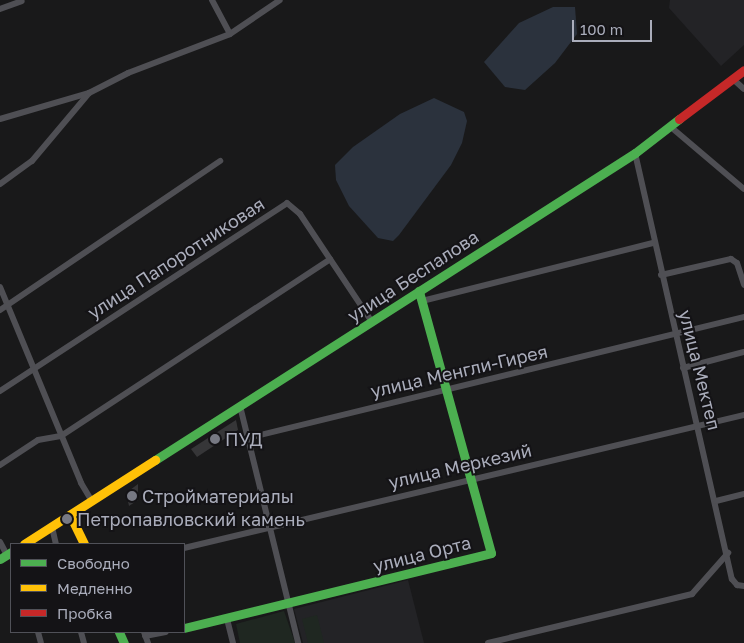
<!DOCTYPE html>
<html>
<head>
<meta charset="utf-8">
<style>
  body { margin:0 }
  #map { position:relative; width:744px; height:643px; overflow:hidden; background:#19191a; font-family:"Golos Text",sans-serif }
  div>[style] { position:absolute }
  .built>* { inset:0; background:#232326 }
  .green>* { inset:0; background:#1f2721 }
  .water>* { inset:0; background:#2b323d }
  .building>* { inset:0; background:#363638 }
  .street>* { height:6px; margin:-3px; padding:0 3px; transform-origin:3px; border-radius:3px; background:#4f4f54 }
  .fast>* { height:9px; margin:-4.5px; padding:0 4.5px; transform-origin:4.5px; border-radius:4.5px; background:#4caf50 }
  .slow>* { height:9px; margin:-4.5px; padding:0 4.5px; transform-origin:4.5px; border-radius:4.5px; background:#ffc107 }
  .jam>* { height:9px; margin:-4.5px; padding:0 4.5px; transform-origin:4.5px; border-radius:4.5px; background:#c62828 }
  .dots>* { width:14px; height:14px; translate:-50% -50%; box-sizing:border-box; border:2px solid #141316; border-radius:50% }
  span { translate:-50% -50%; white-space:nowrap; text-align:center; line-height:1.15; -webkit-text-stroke:4px #141316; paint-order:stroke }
  .street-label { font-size:18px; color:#aaadbb }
  .poi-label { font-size:18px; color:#aaadbb }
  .left { translate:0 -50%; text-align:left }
  .legend { position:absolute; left:10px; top:543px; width:175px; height:90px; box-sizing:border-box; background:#141316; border:1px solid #505158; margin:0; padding:6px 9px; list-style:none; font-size:15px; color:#aaadbb }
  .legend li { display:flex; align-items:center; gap:10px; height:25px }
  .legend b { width:25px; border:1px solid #505158 }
  .scale { position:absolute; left:572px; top:20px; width:80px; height:22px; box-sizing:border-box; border:2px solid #aaadbb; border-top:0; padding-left:6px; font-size:15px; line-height:18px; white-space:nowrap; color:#aaadbb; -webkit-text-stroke:4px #141316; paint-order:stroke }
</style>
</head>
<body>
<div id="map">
  <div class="built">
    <i style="clip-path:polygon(670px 0,744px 0,744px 45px,721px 66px,669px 8px)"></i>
    <i style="clip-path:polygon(408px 580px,424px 643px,303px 643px,294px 609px)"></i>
  </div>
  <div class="green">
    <i style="clip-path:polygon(284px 611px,295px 643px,240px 643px,236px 624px)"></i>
    <i style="clip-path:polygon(317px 615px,324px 643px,308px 643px,302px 619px)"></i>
  </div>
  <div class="water">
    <i style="clip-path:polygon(553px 7px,575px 7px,577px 34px,555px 63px,525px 90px,505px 87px,484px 62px,519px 23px)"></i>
    <i style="clip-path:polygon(434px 98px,464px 112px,467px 121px,462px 143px,451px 165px,399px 235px,393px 241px,378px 238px,349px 206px,336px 180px,335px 165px,353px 147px,400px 114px)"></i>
  </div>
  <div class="building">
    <i style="clip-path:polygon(236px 420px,238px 430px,197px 457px,191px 449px)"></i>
    <i style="clip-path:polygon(138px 484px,138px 500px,129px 506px,126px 493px)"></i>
  </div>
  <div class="street">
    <i style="left:212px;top:0;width:38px;rotate:62deg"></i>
    <i style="left:0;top:9px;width:23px;rotate:-20deg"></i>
    <i style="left:734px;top:80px;width:13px;rotate:42deg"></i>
    <i style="left:0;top:119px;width:93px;rotate:-16.3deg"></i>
    <i style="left:672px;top:128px;width:94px;rotate:40.3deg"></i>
    <i style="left:635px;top:153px;width:437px;rotate:77.2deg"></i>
    <i style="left:732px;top:579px;width:8px;rotate:50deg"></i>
    <i style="left:737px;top:585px;width:7px;rotate:8deg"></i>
    <i style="left:0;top:184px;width:39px;rotate:-36deg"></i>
    <i style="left:32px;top:161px;width:89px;rotate:-50deg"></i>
    <i style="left:89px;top:93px;width:44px;rotate:-27.1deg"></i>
    <i style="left:128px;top:73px;width:109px;rotate:-20.9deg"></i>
    <i style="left:230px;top:34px;width:60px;rotate:-34.2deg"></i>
    <i style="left:661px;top:275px;width:72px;rotate:-12.9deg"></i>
    <i style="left:731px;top:259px;width:7px;rotate:34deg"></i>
    <i style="left:737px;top:263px;width:23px;rotate:72deg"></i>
    <i style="left:0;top:287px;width:212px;rotate:67.5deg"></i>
    <i style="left:81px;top:483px;width:21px;rotate:59deg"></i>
    <i style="left:422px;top:301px;width:238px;rotate:-14.1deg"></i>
    <i style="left:0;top:310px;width:266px;rotate:-34.1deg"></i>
    <i style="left:683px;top:368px;width:63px;rotate:-14.7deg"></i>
    <i style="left:0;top:391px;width:343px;rotate:-33.2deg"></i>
    <i style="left:287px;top:203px;width:17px;rotate:40deg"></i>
    <i style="left:300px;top:214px;width:130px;rotate:56.3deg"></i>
    <i style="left:240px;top:406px;width:244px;rotate:76.2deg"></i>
    <i style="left:248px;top:438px;width:511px;rotate:-13.71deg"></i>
    <i style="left:0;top:465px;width:45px;rotate:-33.3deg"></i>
    <i style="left:38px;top:440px;width:23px;rotate:-10deg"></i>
    <i style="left:61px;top:436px;width:322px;rotate:-33.3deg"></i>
    <i style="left:716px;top:501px;width:29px;rotate:-14deg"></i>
    <i style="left:52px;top:527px;width:17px;rotate:77deg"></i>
    <i style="left:0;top:542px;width:15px;rotate:62deg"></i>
    <i style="left:184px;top:548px;width:576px;rotate:-13.36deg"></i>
    <i style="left:227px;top:619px;width:25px;rotate:76deg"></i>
    <i style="left:38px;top:632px;width:11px;rotate:75deg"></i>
    <i style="left:81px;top:632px;width:11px;rotate:75deg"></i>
    <i style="left:144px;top:632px;width:12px;rotate:70deg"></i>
    <i style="left:145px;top:636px;width:21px;rotate:-11deg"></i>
    <i style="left:488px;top:643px;width:210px;rotate:-13.5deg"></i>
    <i style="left:692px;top:594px;width:55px;rotate:-48.7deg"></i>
  </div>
  <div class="fast">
    <i style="left:155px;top:460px;width:570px;rotate:-32.6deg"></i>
    <i style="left:635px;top:153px;width:56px;rotate:-37.7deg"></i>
    <i style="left:0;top:559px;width:13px;rotate:-32deg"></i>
    <i style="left:184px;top:628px;width:316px;rotate:-13.7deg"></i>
    <i style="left:491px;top:553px;width:272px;rotate:-105.4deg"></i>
    <i style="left:119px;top:632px;width:12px;rotate:66deg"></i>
  </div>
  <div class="slow">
    <i style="left:70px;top:515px;width:32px;rotate:64deg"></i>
    <i style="left:24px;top:544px;width:156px;rotate:-32.7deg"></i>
  </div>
  <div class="jam">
    <i style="left:679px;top:119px;width:81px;rotate:-37deg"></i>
  </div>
  <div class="dots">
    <i style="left:215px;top:439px;background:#777983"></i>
    <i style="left:132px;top:496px;background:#777983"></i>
    <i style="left:67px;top:519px;background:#777983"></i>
  </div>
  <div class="street-label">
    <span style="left:176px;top:258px;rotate:-33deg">улица Папоротниковая</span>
    <span style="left:413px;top:276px;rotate:-33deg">улица Беспалова</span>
    <span style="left:700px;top:370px;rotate:76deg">улица Мектеп</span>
    <span style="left:459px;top:371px;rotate:-13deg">улица Менгли-Гирея</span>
    <span style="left:460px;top:466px;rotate:-13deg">улица Меркезий</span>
    <span style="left:422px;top:554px;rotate:-14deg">улица Орта</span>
  </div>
  <div class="poi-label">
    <span class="left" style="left:225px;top:439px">ПУД</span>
    <span class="left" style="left:142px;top:496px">Стройматериалы</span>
    <span class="left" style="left:77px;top:519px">Петропавловский камень</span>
  </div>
  <ul class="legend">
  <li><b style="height:6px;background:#4caf50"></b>Свободно</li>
  <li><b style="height:6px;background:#ffc107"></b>Медленно</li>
  <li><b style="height:6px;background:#c62828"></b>Пробка</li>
  </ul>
  <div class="scale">100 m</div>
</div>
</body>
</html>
